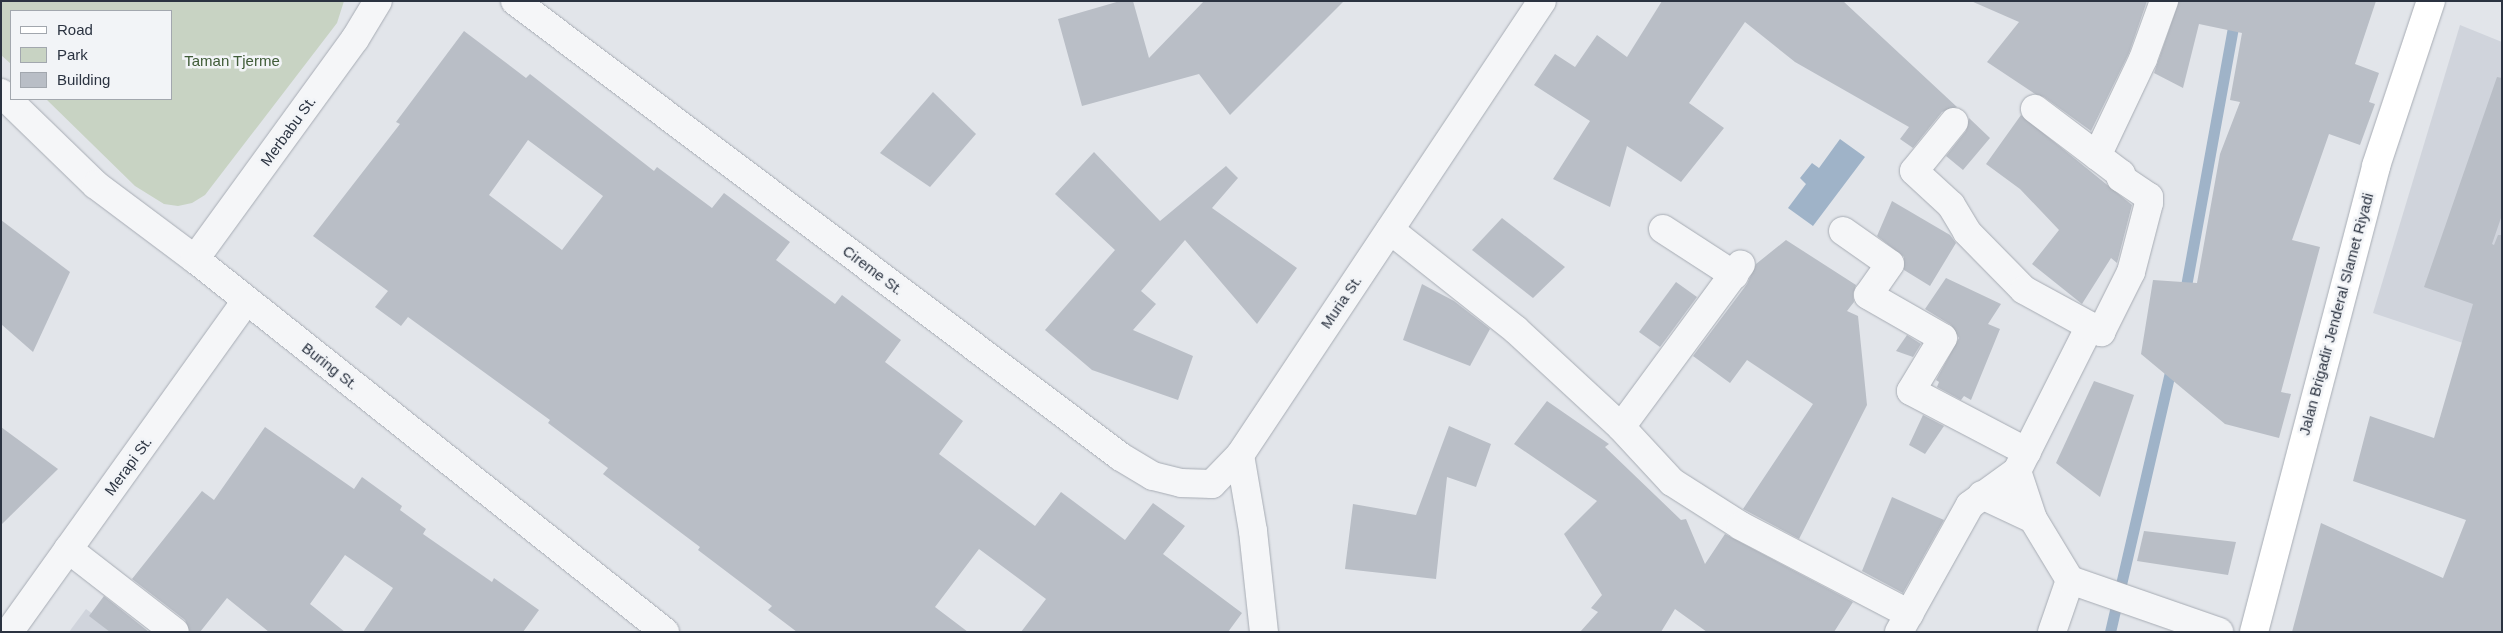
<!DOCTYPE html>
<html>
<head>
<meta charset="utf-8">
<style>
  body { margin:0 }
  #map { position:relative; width:2503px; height:633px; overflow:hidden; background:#e2e5ea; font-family:Arial,sans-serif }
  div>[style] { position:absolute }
  .built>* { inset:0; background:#d0d4dc }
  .green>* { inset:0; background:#c8d3c3 }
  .water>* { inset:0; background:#9fb3c8 }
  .stream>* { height:11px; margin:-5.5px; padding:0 5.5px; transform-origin:5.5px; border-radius:5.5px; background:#9fb3c8 }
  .building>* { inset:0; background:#b9bec6 }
  .roads { filter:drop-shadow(0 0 1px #a7acb4) drop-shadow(0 0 1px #a7acb4) }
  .minor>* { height:28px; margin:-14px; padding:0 14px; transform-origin:14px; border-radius:14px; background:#f5f6f8 }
  .tertiary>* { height:28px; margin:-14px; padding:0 14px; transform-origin:14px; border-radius:14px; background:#f5f6f8 }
  .primary>* { height:28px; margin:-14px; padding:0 14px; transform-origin:14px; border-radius:14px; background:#fff }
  span { translate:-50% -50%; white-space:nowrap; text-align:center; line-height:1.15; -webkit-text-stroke:5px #f2f4f7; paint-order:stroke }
  .park-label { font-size:15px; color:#405c38 }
  .street-label { font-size:15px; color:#2b3341 }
  .frame { position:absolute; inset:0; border:2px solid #2b3341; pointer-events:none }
  .legend { position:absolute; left:10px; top:10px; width:162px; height:90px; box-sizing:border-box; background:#f2f4f7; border:1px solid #a2a7ae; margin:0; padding:6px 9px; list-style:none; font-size:15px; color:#2b3341 }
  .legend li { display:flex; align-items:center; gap:10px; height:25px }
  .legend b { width:25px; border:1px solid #a2a7ae }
</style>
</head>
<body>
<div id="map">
  <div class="built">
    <i style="clip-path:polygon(2460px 25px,2502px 42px,2502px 356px,2373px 313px)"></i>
    <i style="clip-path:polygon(86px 609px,117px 632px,69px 632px)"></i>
  </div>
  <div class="green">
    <i style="clip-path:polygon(1px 1px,344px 1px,337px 23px,205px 195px,192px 203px,178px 206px,164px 204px,135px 186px,46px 99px,171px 99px,171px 11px,11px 11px,11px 64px,1px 55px)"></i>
  </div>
  <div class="water">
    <i style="clip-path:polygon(1840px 139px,1865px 157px,1813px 226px,1788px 208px,1806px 184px,1800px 178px,1812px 163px,1819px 168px)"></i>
  </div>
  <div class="stream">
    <i style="left:2184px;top:297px;width:285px;rotate:-79.7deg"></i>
    <i style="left:2110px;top:632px;width:275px;rotate:-77deg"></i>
  </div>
  <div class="building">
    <i style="clip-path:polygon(1120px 1px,1133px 1px,1149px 58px,1204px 1px,1344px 1px,1230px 115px,1199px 74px,1082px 106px,1058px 19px)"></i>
    <i style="clip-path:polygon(1662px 1px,1843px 1px,1957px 107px,1942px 112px,1913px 148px,1900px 139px,1909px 127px,1795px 62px,1745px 22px,1689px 103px,1724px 128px,1681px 182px,1627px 146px,1610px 207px,1553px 179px,1590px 121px,1534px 85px,1555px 54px,1575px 67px,1597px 35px,1627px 57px)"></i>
    <i style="clip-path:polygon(1971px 1px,2147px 1px,2129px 53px,2091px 131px,2044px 97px,2035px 94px,1987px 62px,2019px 22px)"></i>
    <i style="clip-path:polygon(2179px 1px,2376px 1px,2355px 64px,2379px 73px,2369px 102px,2375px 104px,2360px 145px,2329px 134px,2292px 240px,2320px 247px,2281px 392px,2291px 394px,2279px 438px,2225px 424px,2141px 354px,2153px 280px,2197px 283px,2220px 154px,2240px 102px,2230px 100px,2242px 33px,2199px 24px,2183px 88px,2154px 73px)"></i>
    <i style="clip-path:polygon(evenodd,464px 31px,526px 78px,530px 74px,654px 171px,657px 167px,712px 208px,724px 193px,790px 242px,776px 260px,835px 304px,842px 295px,901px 340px,885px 362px,963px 421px,939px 454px,1035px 526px,1061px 492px,1125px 540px,1153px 503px,1185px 526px,1163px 554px,1242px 613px,1228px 632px,1021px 632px,1046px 599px,979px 549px,935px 607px,968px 632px,797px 632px,768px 610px,772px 606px,698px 550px,700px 547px,603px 474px,608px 468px,548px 423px,550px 420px,408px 317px,401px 326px,375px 307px,388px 291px,313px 236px,400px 124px,396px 122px,464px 31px,528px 140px,603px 196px,562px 250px,489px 195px,528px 140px)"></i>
    <i style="clip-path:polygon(2497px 77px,2502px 78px,2502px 215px,2492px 244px,2494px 245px,2498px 235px,2502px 235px,2502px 632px,2292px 632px,2321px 523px,2443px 578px,2466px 520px,2353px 481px,2370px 416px,2434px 438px,2473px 304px,2424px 287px)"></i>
    <i style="clip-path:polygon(933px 92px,976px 134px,930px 187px,880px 153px)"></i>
    <i style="clip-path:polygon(2021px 115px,2132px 205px,2117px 263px,2111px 258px,2082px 304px,2032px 264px,2059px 230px,2020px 189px,1986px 164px)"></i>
    <i style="clip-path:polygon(1969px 118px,1990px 138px,1963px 170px,1946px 156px,1966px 131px)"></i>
    <i style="clip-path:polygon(1094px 152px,1160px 221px,1226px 166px,1238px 178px,1212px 208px,1297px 268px,1257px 324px,1185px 240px,1141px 291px,1156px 304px,1133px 330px,1193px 356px,1178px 400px,1092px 370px,1045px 330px,1115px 250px,1055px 194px)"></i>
    <i style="clip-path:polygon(1892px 201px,1950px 235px,1956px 243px,1930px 286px,1904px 270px,1904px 257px,1877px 236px)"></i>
    <i style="clip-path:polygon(1502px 218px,1565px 267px,1533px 298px,1472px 250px)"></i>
    <i style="clip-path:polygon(1px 220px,70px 272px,33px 352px,1px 324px)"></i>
    <i style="clip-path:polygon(1786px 240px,1856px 285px,1853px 294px,1854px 302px,1847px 311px,1858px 316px,1867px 405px,1799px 539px,1743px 509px,1813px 404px,1747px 360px,1730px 383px,1693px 356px,1747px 284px,1756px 264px)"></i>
    <i style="clip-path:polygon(1946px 278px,2001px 304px,1988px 324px,2000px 329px,1971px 400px,1964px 396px,1961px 400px,1937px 387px,1939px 382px,1936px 380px,1959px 338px,1951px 325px,1925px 309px)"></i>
    <i style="clip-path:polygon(1676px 282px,1697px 297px,1660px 347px,1639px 332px)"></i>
    <i style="clip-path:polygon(1422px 284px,1454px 301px,1490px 329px,1470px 366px,1403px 340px)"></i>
    <i style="clip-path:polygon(1907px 335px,1921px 344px,1913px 357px,1896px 351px)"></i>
    <i style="clip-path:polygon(2094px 381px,2134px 395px,2100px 497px,2056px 463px)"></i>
    <i style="clip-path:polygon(1547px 401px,1609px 444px,1605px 447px,1681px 520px,1686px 519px,1705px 564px,1725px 534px,1853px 602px,1834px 632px,1707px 632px,1675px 609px,1661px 632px,1580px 632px,1598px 612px,1591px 608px,1602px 595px,1564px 534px,1597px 501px,1514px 444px)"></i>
    <i style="clip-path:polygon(1923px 415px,1944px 426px,1925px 454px,1909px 445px)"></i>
    <i style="clip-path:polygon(1449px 426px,1491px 444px,1476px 487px,1447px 477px,1436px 579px,1345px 569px,1353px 504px,1416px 515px)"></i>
    <i style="clip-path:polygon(1px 427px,58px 469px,1px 525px)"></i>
    <i style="clip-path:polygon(265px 427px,354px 489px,362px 477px,402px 506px,400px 510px,426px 529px,423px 534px,492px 582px,494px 578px,539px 610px,523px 632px,363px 632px,393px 588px,345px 555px,310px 604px,345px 632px,269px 632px,227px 598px,200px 632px,190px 632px,185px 620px,132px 579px,202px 491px,214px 500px)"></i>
    <i style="clip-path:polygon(1892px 497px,1944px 520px,1903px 593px,1862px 571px)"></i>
    <i style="clip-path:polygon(2144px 531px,2236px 542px,2228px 575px,2137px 561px)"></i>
    <i style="clip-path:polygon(104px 596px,149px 632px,110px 632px,89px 616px)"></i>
  </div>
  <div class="roads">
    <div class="minor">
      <i style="left:515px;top:1px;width:758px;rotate:36.96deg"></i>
      <i style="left:1121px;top:457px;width:37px;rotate:31deg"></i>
      <i style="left:1153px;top:476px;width:29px;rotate:14deg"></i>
      <i style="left:1181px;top:483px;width:31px;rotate:2deg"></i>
      <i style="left:1212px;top:484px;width:40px;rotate:-46deg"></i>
      <i style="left:1240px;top:455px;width:545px;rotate:-56.37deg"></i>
      <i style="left:1954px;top:122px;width:63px;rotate:129.2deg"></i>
      <i style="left:1914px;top:171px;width:50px;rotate:42.6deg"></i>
      <i style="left:1951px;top:205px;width:31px;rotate:59deg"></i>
      <i style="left:1967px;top:232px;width:81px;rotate:45.5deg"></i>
      <i style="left:2024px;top:290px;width:75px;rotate:28.6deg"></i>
      <i style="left:2097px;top:156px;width:107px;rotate:-64.6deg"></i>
      <i style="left:2143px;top:59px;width:62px;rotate:-70.1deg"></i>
      <i style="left:1663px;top:229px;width:85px;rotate:32.9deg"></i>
      <i style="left:1390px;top:230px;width:161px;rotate:38.4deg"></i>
      <i style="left:1516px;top:330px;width:143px;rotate:42.7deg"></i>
      <i style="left:1621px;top:427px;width:75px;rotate:47.2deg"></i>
      <i style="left:1672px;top:482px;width:82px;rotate:32.5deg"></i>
      <i style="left:1741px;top:526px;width:190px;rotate:27.6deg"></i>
      <i style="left:1843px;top:231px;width:57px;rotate:35.1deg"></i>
      <i style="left:1890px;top:264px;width:38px;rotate:125deg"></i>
      <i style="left:1868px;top:295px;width:86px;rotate:29.8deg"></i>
      <i style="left:1943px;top:338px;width:62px;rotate:121.1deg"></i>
      <i style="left:1911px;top:391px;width:131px;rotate:27.7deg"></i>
      <i style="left:1621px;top:427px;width:202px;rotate:-53.6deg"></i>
      <i style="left:1240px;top:455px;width:77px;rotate:80.3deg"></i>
      <i style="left:1253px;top:531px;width:102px;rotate:83.8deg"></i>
      <i style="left:2017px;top:471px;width:51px;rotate:71.6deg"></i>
      <i style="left:2033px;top:519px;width:71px;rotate:58.8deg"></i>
      <i style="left:1982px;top:495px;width:56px;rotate:25.2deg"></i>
      <i style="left:68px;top:549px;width:135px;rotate:37.8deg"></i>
      <i style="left:9px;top:632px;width:408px;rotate:-54.4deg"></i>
      <i style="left:1899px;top:632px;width:145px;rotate:-60.8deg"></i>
      <i style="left:1970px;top:505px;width:58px;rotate:-35.9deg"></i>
      <i style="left:2017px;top:471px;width:162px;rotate:-63.3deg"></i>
      <i style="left:2090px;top:326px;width:13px;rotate:29deg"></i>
      <i style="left:2101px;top:332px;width:67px;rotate:-63.4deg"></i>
      <i style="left:2131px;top:272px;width:71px;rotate:-75.4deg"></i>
      <i style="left:2149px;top:203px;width:6px;rotate:-90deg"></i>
      <i style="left:2149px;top:197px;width:34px;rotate:-146deg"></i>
      <i style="left:2121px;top:178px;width:4px;rotate:-90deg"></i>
      <i style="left:2121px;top:174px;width:108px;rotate:-142.9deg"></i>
      <i style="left:2052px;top:632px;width:55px;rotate:-70.9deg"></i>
      <i style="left:2070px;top:580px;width:158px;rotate:19.2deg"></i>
    </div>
    <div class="tertiary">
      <i style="left:1px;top:93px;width:132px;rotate:44.1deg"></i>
      <i style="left:96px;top:185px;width:124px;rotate:36.8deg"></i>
      <i style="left:195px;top:259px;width:600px;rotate:38.44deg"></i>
      <i style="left:195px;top:259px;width:272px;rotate:-54deg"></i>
      <i style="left:355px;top:39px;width:44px;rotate:-58.8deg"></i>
    </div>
    <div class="primary">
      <i style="left:2254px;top:632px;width:482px;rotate:-75.3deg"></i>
      <i style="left:2376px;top:166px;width:174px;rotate:-71.6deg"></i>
    </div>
  </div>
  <div class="park-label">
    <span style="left:232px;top:61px">Taman Tjerme</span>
  </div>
  <div class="street-label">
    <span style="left:288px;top:131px;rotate:-54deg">Merbabu St.</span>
    <span style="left:873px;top:270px;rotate:37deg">Cireme St.</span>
    <span style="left:1341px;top:302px;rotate:-56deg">Muria St.</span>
    <span style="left:2336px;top:314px;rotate:-75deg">Jalan Brigadir Jenderal Slamet Riyadi</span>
    <span style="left:330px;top:366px;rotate:38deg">Buring St.</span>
    <span style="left:128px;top:466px;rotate:-54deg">Merapi St.</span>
  </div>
  <div class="frame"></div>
  <ul class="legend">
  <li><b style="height:6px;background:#fff"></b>Road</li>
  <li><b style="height:14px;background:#c8d3c3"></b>Park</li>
  <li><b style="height:14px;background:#b9bec6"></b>Building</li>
  </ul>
</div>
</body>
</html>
